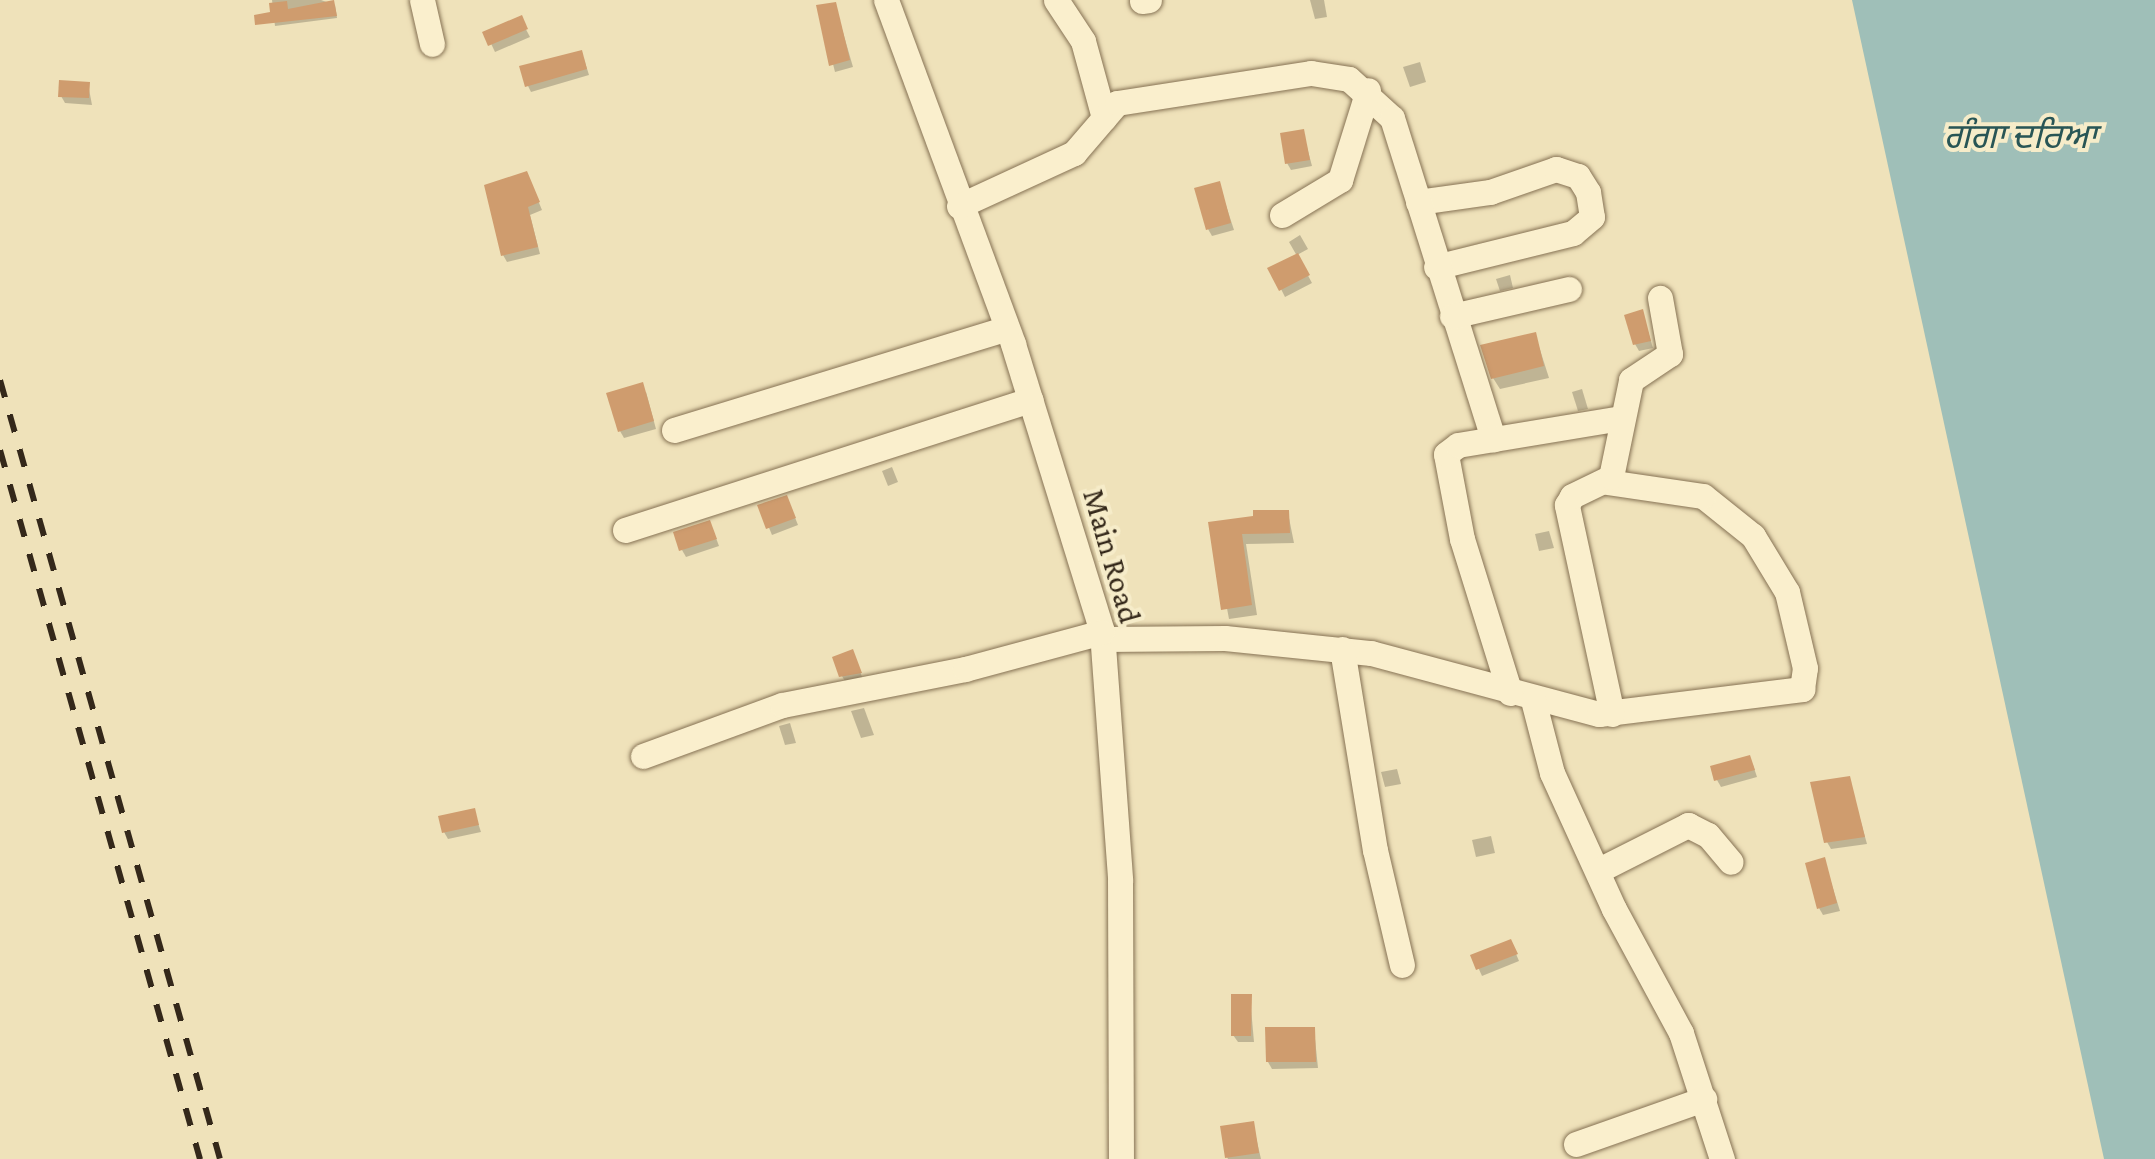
<!DOCTYPE html>
<html>
<head>
<meta charset="utf-8">
<style>
  body { margin:0 }
  #map { position:relative; width:2155px; height:1159px; overflow:hidden; background:#efe2ba; font-family:"Crimson Pro","Noto Sans Gurmukhi",serif }
  div>[style] { position:absolute }
  .water>* { inset:0; background:#9fbfb8 }
  .shadow>* { inset:0; background:#0003 }
  .building>* { inset:0; background:#cf9c6e }
  .roads { filter:drop-shadow(0 0 2px #867254) drop-shadow(0 0 2px #867254) }
  .minor>* { height:25px; margin:-12.5px; padding:0 12.5px; transform-origin:12.5px; border-radius:12.5px; background:#faefcd }
  .rail>* { height:6px; margin-top:-3px; transform-origin:0; background:repeating-linear-gradient(90deg,#34281a 0 18px,transparent 0 36px) }
  span { translate:-50% -50%; white-space:nowrap; text-align:center; line-height:1.15; -webkit-text-stroke:8px #f6ecc9; paint-order:stroke }
  .street-label { font-size:32px; color:#34281a }
  .water-label { font-size:35px; color:#285555; font-style:italic }
</style>
</head>
<body>
<div id="map">
  <div class="water">
    <i style="clip-path:polygon(1852px 0,2155px 0,2155px 1159px,2104px 1159px)"></i>
  </div>
  <div class="shadow">
    <i style="clip-path:polygon(272px 0,321px 0,335px 5px,337px 18px,275px 26px)"></i>
    <i style="clip-path:polygon(1310px 0,1324px 0,1327px 17px,1315px 19px)"></i>
    <i style="clip-path:polygon(835px 5px,853px 67px,835px 72px,819px 7px)"></i>
    <i style="clip-path:polygon(520px 18px,530px 37px,495px 52px,486px 33px)"></i>
    <i style="clip-path:polygon(584px 59px,589px 75px,531px 92px,528px 86px,522px 68px)"></i>
    <i style="clip-path:polygon(1420px 62px,1426px 82px,1410px 87px,1403px 67px)"></i>
    <i style="clip-path:polygon(88px 84px,92px 105px,65px 103px,61px 96px)"></i>
    <i style="clip-path:polygon(1303px 132px,1312px 166px,1291px 170px,1287px 163px)"></i>
    <i style="clip-path:polygon(530px 181px,542px 210px,530px 215px,540px 254px,507px 262px,503px 255px)"></i>
    <i style="clip-path:polygon(1219px 184px,1234px 230px,1212px 236px,1208px 229px)"></i>
    <i style="clip-path:polygon(1300px 235px,1308px 249px,1297px 255px,1312px 283px,1285px 297px,1271px 269px,1297px 256px,1289px 242px)"></i>
    <i style="clip-path:polygon(1510px 275px,1513px 288px,1500px 291px,1496px 279px)"></i>
    <i style="clip-path:polygon(1642px 312px,1653px 348px,1639px 351px,1635px 344px)"></i>
    <i style="clip-path:polygon(1535px 334px,1549px 378px,1500px 389px,1493px 378px)"></i>
    <i style="clip-path:polygon(1582px 389px,1588px 409px,1578px 411px,1572px 392px)"></i>
    <i style="clip-path:polygon(646px 392px,656px 429px,624px 438px,620px 431px)"></i>
    <i style="clip-path:polygon(892px 467px,898px 482px,888px 486px,882px 471px)"></i>
    <i style="clip-path:polygon(790px 505px,798px 525px,772px 535px,760px 506px)"></i>
    <i style="clip-path:polygon(1288px 513px,1294px 543px,1246px 544px,1257px 615px,1229px 619px,1211px 524px)"></i>
    <i style="clip-path:polygon(713px 530px,719px 546px,686px 557px,682px 550px)"></i>
    <i style="clip-path:polygon(1549px 531px,1554px 548px,1539px 551px,1535px 534px)"></i>
    <i style="clip-path:polygon(856px 659px,863px 680px,846px 683px,842px 676px)"></i>
    <i style="clip-path:polygon(864px 708px,874px 735px,861px 738px,851px 711px)"></i>
    <i style="clip-path:polygon(790px 723px,796px 743px,785px 745px,779px 726px)"></i>
    <i style="clip-path:polygon(1753px 765px,1757px 777px,1721px 787px,1717px 780px)"></i>
    <i style="clip-path:polygon(1397px 769px,1401px 784px,1385px 787px,1381px 772px)"></i>
    <i style="clip-path:polygon(1849px 779px,1867px 844px,1831px 849px,1827px 842px)"></i>
    <i style="clip-path:polygon(474px 811px,481px 832px,448px 839px,444px 832px)"></i>
    <i style="clip-path:polygon(1491px 836px,1495px 853px,1476px 857px,1472px 840px)"></i>
    <i style="clip-path:polygon(1824px 860px,1840px 911px,1823px 915px,1819px 908px)"></i>
    <i style="clip-path:polygon(1514px 949px,1519px 961px,1482px 976px,1473px 956px)"></i>
    <i style="clip-path:polygon(1250px 997px,1254px 1042px,1238px 1042px,1233px 1035px)"></i>
    <i style="clip-path:polygon(1314px 1029px,1318px 1068px,1272px 1069px,1268px 1062px)"></i>
    <i style="clip-path:polygon(1253px 1124px,1261px 1159px,1228px 1159px,1227px 1157px)"></i>
  </div>
  <div class="building">
    <i style="clip-path:polygon(334px 0,337px 16px,255px 25px,254px 15px,270px 12px,269px 3px,287px 1px,288px 9px)"></i>
    <i style="clip-path:polygon(836px 2px,850px 60px,829px 66px,816px 5px)"></i>
    <i style="clip-path:polygon(522px 15px,528px 29px,488px 46px,482px 32px)"></i>
    <i style="clip-path:polygon(582px 50px,587px 69px,525px 87px,519px 66px)"></i>
    <i style="clip-path:polygon(59px 80px,90px 82px,89px 98px,58px 97px)"></i>
    <i style="clip-path:polygon(1304px 129px,1310px 160px,1285px 164px,1280px 133px)"></i>
    <i style="clip-path:polygon(527px 171px,540px 202px,528px 207px,538px 247px,501px 256px,484px 185px)"></i>
    <i style="clip-path:polygon(1220px 181px,1231px 223px,1206px 230px,1194px 188px)"></i>
    <i style="clip-path:polygon(1298px 253px,1310px 275px,1279px 291px,1267px 268px)"></i>
    <i style="clip-path:polygon(1643px 309px,1651px 341px,1633px 345px,1624px 315px)"></i>
    <i style="clip-path:polygon(1536px 332px,1544px 366px,1491px 379px,1480px 345px)"></i>
    <i style="clip-path:polygon(643px 382px,654px 421px,618px 432px,606px 393px)"></i>
    <i style="clip-path:polygon(787px 495px,796px 518px,766px 529px,757px 505px)"></i>
    <i style="clip-path:polygon(1253px 510px,1289px 510px,1290px 533px,1242px 534px,1252px 605px,1221px 610px,1208px 522px,1253px 516px)"></i>
    <i style="clip-path:polygon(710px 520px,717px 539px,679px 551px,673px 532px)"></i>
    <i style="clip-path:polygon(853px 649px,862px 673px,839px 677px,832px 657px)"></i>
    <i style="clip-path:polygon(1750px 755px,1755px 770px,1714px 781px,1710px 766px)"></i>
    <i style="clip-path:polygon(1850px 776px,1865px 837px,1824px 843px,1810px 782px)"></i>
    <i style="clip-path:polygon(475px 808px,479px 825px,442px 833px,438px 816px)"></i>
    <i style="clip-path:polygon(1825px 857px,1837px 903px,1817px 909px,1805px 863px)"></i>
    <i style="clip-path:polygon(1511px 939px,1518px 954px,1476px 970px,1470px 955px)"></i>
    <i style="clip-path:polygon(1231px 994px,1252px 994px,1251px 1036px,1231px 1036px)"></i>
    <i style="clip-path:polygon(1265px 1027px,1315px 1027px,1316px 1062px,1266px 1062px)"></i>
    <i style="clip-path:polygon(1254px 1121px,1259px 1153px,1225px 1158px,1220px 1126px)"></i>
  </div>
  <div class="roads">
    <div class="minor">
      <i style="left:422px;top:0;width:45px;rotate:77.2deg"></i>
      <i style="left:886px;top:0;width:367px;rotate:69.7deg"></i>
      <i style="left:1013px;top:344px;width:301px;rotate:72.8deg"></i>
      <i style="left:1102px;top:632px;width:249px;rotate:85.8deg"></i>
      <i style="left:1120px;top:880px;width:279px;rotate:89.8deg"></i>
      <i style="left:1056px;top:0;width:49px;rotate:56.6deg"></i>
      <i style="left:1083px;top:41px;width:80px;rotate:74.7deg"></i>
      <i style="left:1142px;top:1px;width:7px;rotate:-8deg"></i>
      <i style="left:1418px;top:202px;width:73px;rotate:-7.9deg"></i>
      <i style="left:1490px;top:192px;width:70px;rotate:-19.2deg"></i>
      <i style="left:1556px;top:169px;width:23px;rotate:18deg"></i>
      <i style="left:1578px;top:176px;width:19px;rotate:58deg"></i>
      <i style="left:1588px;top:192px;width:25px;rotate:81deg"></i>
      <i style="left:1592px;top:217px;width:25px;rotate:140deg"></i>
      <i style="left:1573px;top:233px;width:141px;rotate:166.1deg"></i>
      <i style="left:959px;top:206px;width:127px;rotate:-24.7deg"></i>
      <i style="left:1074px;top:153px;width:66px;rotate:-49.3deg"></i>
      <i style="left:1117px;top:103px;width:196px;rotate:-8.8deg"></i>
      <i style="left:1311px;top:73px;width:38px;rotate:9deg"></i>
      <i style="left:1349px;top:79px;width:58px;rotate:42.2deg"></i>
      <i style="left:1392px;top:118px;width:337px;rotate:72.5deg"></i>
      <i style="left:1282px;top:215px;width:68px;rotate:-31.1deg"></i>
      <i style="left:1340px;top:180px;width:94px;rotate:-72.7deg"></i>
      <i style="left:1452px;top:316px;width:120px;rotate:-13deg"></i>
      <i style="left:674px;top:430px;width:348px;rotate:-17deg"></i>
      <i style="left:625px;top:530px;width:426px;rotate:-17.8deg"></i>
      <i style="left:1103px;top:639px;width:122px;rotate:-0.5deg"></i>
      <i style="left:1225px;top:638px;width:147px;rotate:5.9deg"></i>
      <i style="left:1371px;top:653px;width:236px;rotate:15deg"></i>
      <i style="left:1599px;top:714px;width:205px;rotate:-7deg"></i>
      <i style="left:1802px;top:689px;width:21px;rotate:-82deg"></i>
      <i style="left:1805px;top:668px;width:78px;rotate:-103.3deg"></i>
      <i style="left:1787px;top:592px;width:66px;rotate:-121.3deg"></i>
      <i style="left:1753px;top:536px;width:64px;rotate:-141.3deg"></i>
      <i style="left:1703px;top:496px;width:97px;rotate:-171.7deg"></i>
      <i style="left:1342px;top:649px;width:204px;rotate:80.7deg"></i>
      <i style="left:1375px;top:850px;width:118px;rotate:76.8deg"></i>
      <i style="left:1510px;top:693px;width:161px;rotate:-107.3deg"></i>
      <i style="left:1462px;top:539px;width:86px;rotate:-100.7deg"></i>
      <i style="left:1446px;top:454px;width:15px;rotate:-37deg"></i>
      <i style="left:1458px;top:445px;width:165px;rotate:-9.4deg"></i>
      <i style="left:1533px;top:700px;width:75px;rotate:75.4deg"></i>
      <i style="left:1552px;top:773px;width:149px;rotate:65.5deg"></i>
      <i style="left:1614px;top:909px;width:141px;rotate:61.6deg"></i>
      <i style="left:1681px;top:1033px;width:133px;rotate:72deg"></i>
      <i style="left:1612px;top:714px;width:214px;rotate:-102.2deg"></i>
      <i style="left:1567px;top:505px;width:10px;rotate:-61deg"></i>
      <i style="left:1572px;top:496px;width:43px;rotate:-26deg"></i>
      <i style="left:1611px;top:477px;width:99px;rotate:-78.3deg"></i>
      <i style="left:1631px;top:380px;width:47px;rotate:-33.7deg"></i>
      <i style="left:1670px;top:354px;width:57px;rotate:-100.1deg"></i>
      <i style="left:643px;top:756px;width:148px;rotate:-20.1deg"></i>
      <i style="left:782px;top:705px;width:187px;rotate:-11.1deg"></i>
      <i style="left:965px;top:669px;width:142px;rotate:-15.1deg"></i>
      <i style="left:1599px;top:870px;width:100px;rotate:-26.8deg"></i>
      <i style="left:1688px;top:825px;width:22px;rotate:27deg"></i>
      <i style="left:1708px;top:835px;width:35px;rotate:50deg"></i>
      <i style="left:1576px;top:1144px;width:136px;rotate:-19.4deg"></i>
    </div>
  </div>
  <div class="rail">
    <i style="left:0;top:380px;width:809px;rotate:74.23deg"></i>
    <i style="left:0;top:450px;width:737px;rotate:74.25deg"></i>
  </div>
  <div class="street-label">
    <span style="left:1112px;top:556px;rotate:74deg">Main Road</span>
  </div>
  <div class="water-label">
    <span style="left:2020px;top:137px">ਗੰਗਾ ਦਰਿਆ</span>
  </div>
</div>
</body>
</html>
